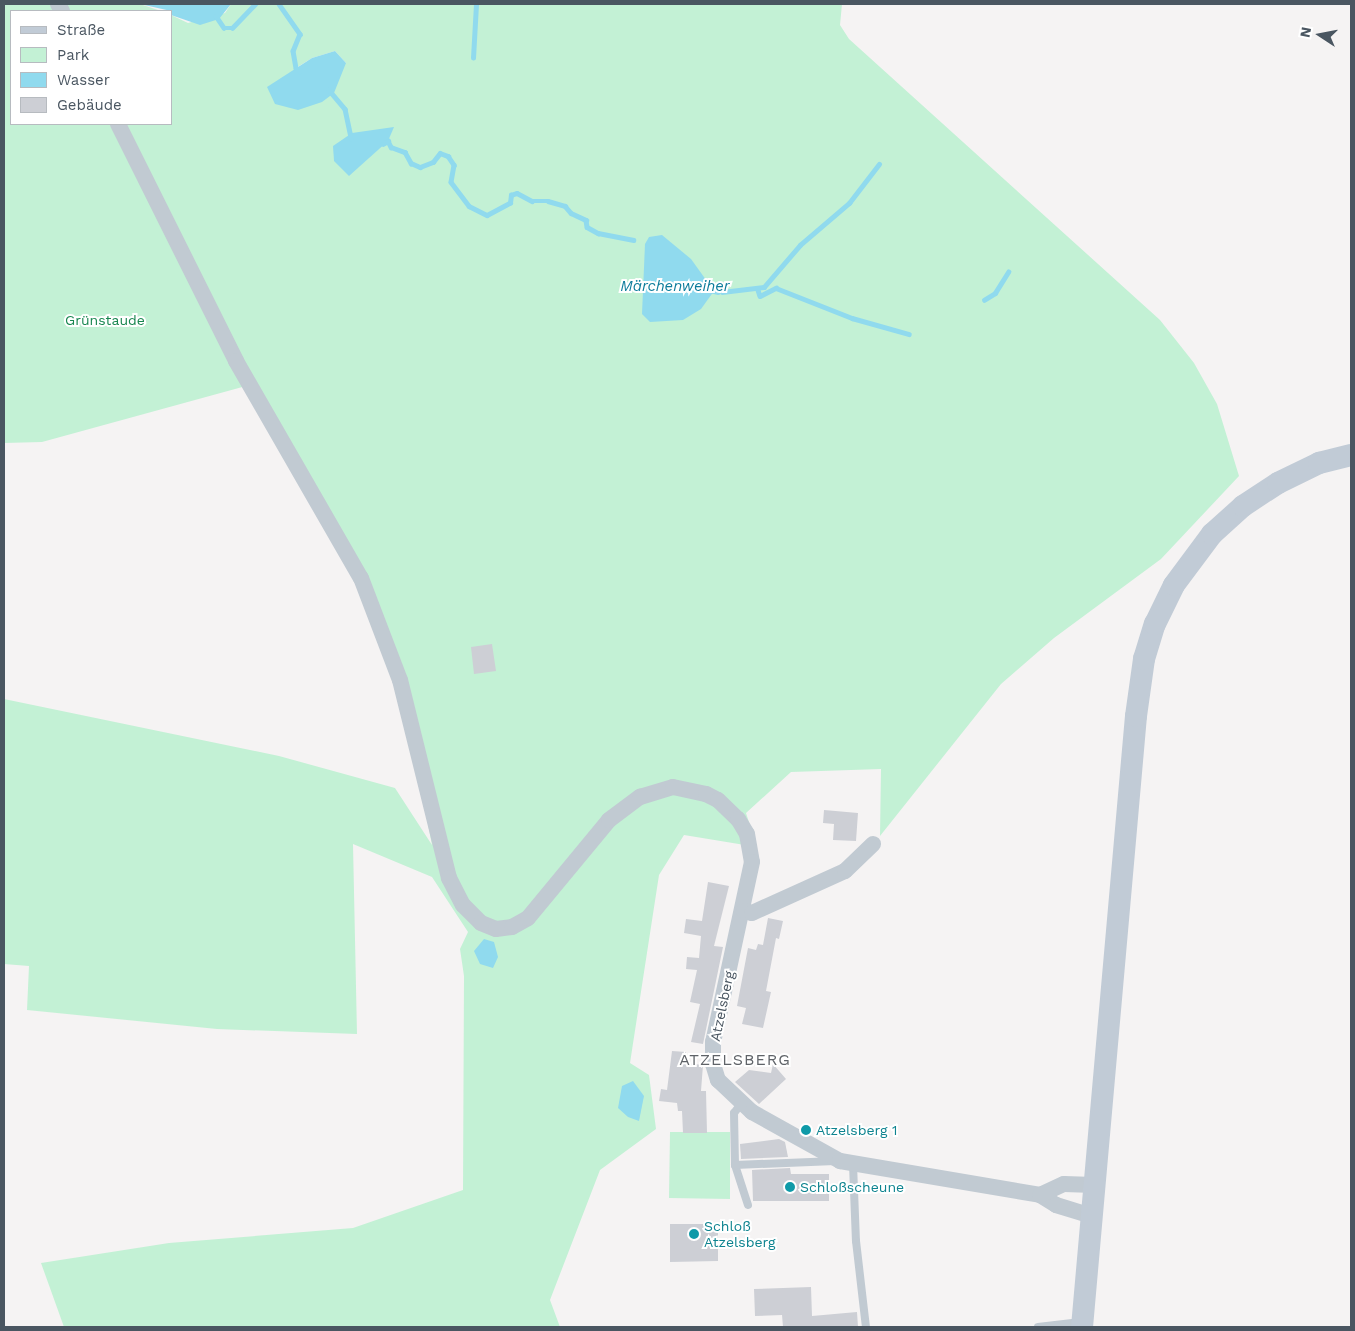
<!DOCTYPE html>
<html>
<head>
<meta charset="utf-8">
<style>
  body { margin:0 }
  #map { position:relative; width:1355px; height:1331px; overflow:hidden; background:#f5f3f3; font-family:"Work Sans",sans-serif }
  div>[style] { position:absolute }
  .green>* { inset:0; background:#c3f1d5 }
  .water>* { inset:0; background:#90daee }
  .stream>* { height:4.5px; margin:-2.25px; padding:0 2.25px; transform-origin:2.25px; border-radius:2.25px; background:#90daee }
  .building>* { inset:0; background:#cdcfd5 }
  .lane>* { height:8px; margin:-4px; padding:0 4px; transform-origin:4px; border-radius:4px; background:#c1cad2 }
  .street>* { height:16px; margin:-8px; padding:0 8px; transform-origin:8px; border-radius:8px; background:#c1cad2 }
  .secondary>* { height:22px; margin:-11px; padding:0 11px; transform-origin:11px; border-radius:11px; background:#c1cbd6 }
  .dots>* { width:14px; height:14px; translate:-50% -50%; box-sizing:border-box; border:2px solid #fff; border-radius:50% }
  span { translate:-50% -50%; white-space:nowrap; text-align:center; line-height:1.15; -webkit-text-stroke:4px #fff; paint-order:stroke }
  .park-label { font-size:14px; color:#17864f }
  .street-label { font-size:14px; color:#4a5661 }
  .culture-label { font-size:14px; color:#0d838f }
  .left { translate:0 -50%; text-align:left }
  .water-label { font-size:15px; color:#0c7c9b; font-style:italic }
  .quarter-label { font-size:16px; color:#5f6368; letter-spacing:1px }
  .frame { position:absolute; inset:0; border:5px solid #4a5661; pointer-events:none }
  .legend { position:absolute; left:10px; top:10px; width:162px; height:115px; box-sizing:border-box; background:#fff; border:1px solid #b7bbc0; margin:0; padding:6px 9px; list-style:none; font-size:15px; color:#4a5661 }
  .legend li { display:flex; align-items:center; gap:10px; height:25px }
  .legend b { width:25px; border:1px solid #b7bbc0 }
  .north { position:absolute; left:1295px; top:10px; width:50px; height:50px; -webkit-text-stroke:4px #fff; paint-order:stroke; rotate:281deg; font-size:14px; font-weight:700; line-height:20px; text-align:center; color:#4a5661 }
  .north::after { content:''; display:block; margin:auto; width:18px; height:22px; background:#4a5661; clip-path:polygon(50% 0,100% 100%,50% 72%,0 100%) }
</style>
</head>
<body>
<div id="map">
  <div class="green">
    <i style="clip-path:polygon(evenodd,4px 4px,140px 4px,161px 11px,11px 11px,11px 124px,171px 124px,171px 15px,188px 23px,225px 13px,231px 4px,842px 4px,840px 25px,849px 39px,1160px 320px,1194px 363px,1217px 404px,1239px 476px,1161px 559px,1054px 638px,1001px 684px,880px 836px,881px 769px,791px 772px,746px 813px,757px 847px,684px 835px,659px 875px,630px 1063px,649px 1075px,656px 1129px,600px 1170px,550px 1300px,560px 1327px,64px 1327px,41px 1263px,169px 1243px,353px 1228px,463px 1190px,464px 976px,460px 949px,468px 932px,432px 877px,353px 844px,357px 1034px,217px 1029px,27px 1010px,29px 966px,4px 964px,4px 699px,279px 756px,395px 788px,432px 845px,400px 680px,361px 578px,246px 386px,42px 442px,4px 443px,4px 4px,335px 51px,346px 63px,296px 68px,312px 58px,335px 51px)"></i>
    <i style="clip-path:polygon(670px 1132px,730px 1132px,730px 1199px,669px 1198px)"></i>
  </div>
  <div class="water">
    <i style="clip-path:polygon(140px 4px,231px 4px,219px 19px,200px 25px,171px 15px,171px 11px)"></i>
    <i style="clip-path:polygon(335px 51px,346px 63px,334px 93px,322px 102px,298px 110px,275px 104px,267px 87px,312px 58px)"></i>
    <i style="clip-path:polygon(394px 127px,388px 141px,349px 176px,334px 161px,333px 146px,352px 133px)"></i>
    <i style="clip-path:polygon(662px 235px,691px 259px,714px 291px,701px 309px,683px 320px,650px 322px,642px 314px,645px 244px,649px 237px)"></i>
    <i style="clip-path:polygon(484px 939px,494px 942px,498px 957px,493px 968px,480px 964px,474px 951px)"></i>
    <i style="clip-path:polygon(633px 1081px,644px 1096px,639px 1121px,628px 1117px,618px 1108px,622px 1086px)"></i>
  </div>
  <div class="stream">
    <i style="left:279px;top:4px;width:37px;rotate:55deg"></i>
    <i style="left:300px;top:34px;width:18px;rotate:112deg"></i>
    <i style="left:293px;top:51px;width:17px;rotate:80deg"></i>
    <i style="left:296px;top:68px;width:5px;rotate:37deg"></i>
    <i style="left:216px;top:16px;width:14px;rotate:56deg"></i>
    <i style="left:224px;top:28px;width:8px"></i>
    <i style="left:232px;top:28px;width:33px;rotate:-46deg"></i>
    <i style="left:473px;top:58px;width:54px;rotate:-86.8deg"></i>
    <i style="left:329px;top:90px;width:25px;rotate:50deg"></i>
    <i style="left:345px;top:109px;width:30px;rotate:78deg"></i>
    <i style="left:383px;top:144px;width:6px;rotate:-31deg"></i>
    <i style="left:388px;top:141px;width:7px;rotate:63deg"></i>
    <i style="left:391px;top:147px;width:15px;rotate:20deg"></i>
    <i style="left:405px;top:152px;width:13px;rotate:61deg"></i>
    <i style="left:411px;top:163px;width:10px;rotate:24deg"></i>
    <i style="left:420px;top:167px;width:14px;rotate:-21deg"></i>
    <i style="left:433px;top:162px;width:11px;rotate:-52deg"></i>
    <i style="left:440px;top:153px;width:9px;rotate:21deg"></i>
    <i style="left:448px;top:156px;width:11px;rotate:56deg"></i>
    <i style="left:454px;top:165px;width:17px;rotate:100deg"></i>
    <i style="left:451px;top:182px;width:30px;rotate:53deg"></i>
    <i style="left:469px;top:206px;width:20px;rotate:27deg"></i>
    <i style="left:487px;top:215px;width:26px;rotate:-28deg"></i>
    <i style="left:510px;top:203px;width:8px;rotate:-83deg"></i>
    <i style="left:511px;top:195px;width:6px;rotate:-18deg"></i>
    <i style="left:517px;top:193px;width:17px;rotate:28deg"></i>
    <i style="left:532px;top:201px;width:16px"></i>
    <i style="left:548px;top:201px;width:18px;rotate:16deg"></i>
    <i style="left:565px;top:206px;width:9px;rotate:49deg"></i>
    <i style="left:571px;top:213px;width:17px;rotate:25deg"></i>
    <i style="left:586px;top:220px;width:7px;rotate:82deg"></i>
    <i style="left:587px;top:227px;width:13px;rotate:29deg"></i>
    <i style="left:598px;top:233px;width:36px;rotate:11deg"></i>
    <i style="left:710px;top:290px;width:8px;rotate:14deg"></i>
    <i style="left:758px;top:290px;width:6px;rotate:72deg"></i>
    <i style="left:760px;top:296px;width:18px;rotate:-27deg"></i>
    <i style="left:776px;top:288px;width:82px;rotate:21.5deg"></i>
    <i style="left:852px;top:318px;width:59px;rotate:15.7deg"></i>
    <i style="left:722px;top:292px;width:42px;rotate:-6.8deg"></i>
    <i style="left:764px;top:287px;width:55px;rotate:-49.4deg"></i>
    <i style="left:800px;top:245px;width:65px;rotate:-40.6deg"></i>
    <i style="left:849px;top:203px;width:49px;rotate:-52.4deg"></i>
    <i style="left:984px;top:300px;width:13px;rotate:-32deg"></i>
    <i style="left:995px;top:293px;width:25px;rotate:-58deg"></i>
  </div>
  <div class="building">
    <i style="clip-path:polygon(492px 644px,496px 671px,474px 674px,471px 647px)"></i>
    <i style="clip-path:polygon(824px 810px,858px 813px,856px 841px,833px 840px,834px 824px,823px 823px)"></i>
    <i style="clip-path:polygon(708px 882px,729px 886px,714px 946px,723px 947px,703px 1044px,691px 1042px,700px 1004px,690px 1002px,697px 970px,686px 969px,687px 957px,699px 958px,701px 936px,684px 933px,686px 919px,702px 921px)"></i>
    <i style="clip-path:polygon(768px 918px,783px 921px,779px 939px,776px 938px,766px 991px,771px 992px,763px 1028px,742px 1024px,746px 1008px,737px 1006px,748px 948px,756px 950px,758px 944px,763px 945px)"></i>
    <i style="clip-path:polygon(672px 1051px,686px 1052px,685px 1063px,703px 1065px,701px 1091px,706px 1091px,707px 1133px,683px 1133px,682px 1111px,678px 1111px,677px 1103px,659px 1101px,661px 1089px,667px 1090px)"></i>
    <i style="clip-path:polygon(773px 1064px,786px 1079px,759px 1104px,735px 1082px,749px 1070px,771px 1073px)"></i>
    <i style="clip-path:polygon(779px 1139px,785px 1142px,788px 1157px,741px 1159px,740px 1144px)"></i>
    <i style="clip-path:polygon(790px 1168px,791px 1174px,829px 1174px,829px 1201px,753px 1201px,752px 1170px)"></i>
    <i style="clip-path:polygon(670px 1224px,718px 1224px,718px 1261px,670px 1262px)"></i>
    <i style="clip-path:polygon(811px 1287px,812px 1316px,857px 1312px,858px 1327px,783px 1327px,782px 1315px,755px 1316px,754px 1289px)"></i>
  </div>
  <div class="lane">
    <i style="left:741px;top:1104px;width:11px;rotate:128deg"></i>
    <i style="left:734px;top:1113px;width:52px;rotate:88.9deg"></i>
    <i style="left:735px;top:1165px;width:42px;rotate:72deg"></i>
    <i style="left:853px;top:1164px;width:77px;rotate:87.8deg"></i>
    <i style="left:856px;top:1241px;width:87px;rotate:83.4deg"></i>
    <i style="left:735px;top:1165px;width:100px;rotate:-2.3deg"></i>
    <i style="left:1038px;top:1327px;width:43px;rotate:-6.6deg"></i>
  </div>
  <div class="street">
    <i style="left:58px;top:4px;width:8px;rotate:60deg"></i>
    <i style="left:118px;top:124px;width:265px;rotate:63.5deg"></i>
    <i style="left:236px;top:361px;width:250px;rotate:60.1deg"></i>
    <i style="left:361px;top:578px;width:109px;rotate:69.1deg"></i>
    <i style="left:400px;top:680px;width:204px;rotate:76.1deg"></i>
    <i style="left:449px;top:878px;width:30px;rotate:63deg"></i>
    <i style="left:463px;top:905px;width:25px;rotate:45deg"></i>
    <i style="left:481px;top:923px;width:16px;rotate:22deg"></i>
    <i style="left:496px;top:929px;width:16px;rotate:-7deg"></i>
    <i style="left:512px;top:927px;width:18px;rotate:-29deg"></i>
    <i style="left:528px;top:918px;width:127px;rotate:-50.4deg"></i>
    <i style="left:609px;top:820px;width:39px;rotate:-37deg"></i>
    <i style="left:640px;top:797px;width:34px;rotate:-17deg"></i>
    <i style="left:673px;top:787px;width:34px;rotate:12deg"></i>
    <i style="left:706px;top:794px;width:13px;rotate:27deg"></i>
    <i style="left:718px;top:800px;width:28px;rotate:44deg"></i>
    <i style="left:738px;top:819px;width:17px;rotate:59deg"></i>
    <i style="left:747px;top:834px;width:28px;rotate:80deg"></i>
    <i style="left:752px;top:862px;width:184px;rotate:102.2deg"></i>
    <i style="left:713px;top:1042px;width:22px;rotate:90deg"></i>
    <i style="left:713px;top:1064px;width:17px;rotate:73deg"></i>
    <i style="left:718px;top:1080px;width:47px;rotate:43.3deg"></i>
    <i style="left:752px;top:1112px;width:101px;rotate:29.1deg"></i>
    <i style="left:840px;top:1161px;width:203px;rotate:9.6deg"></i>
    <i style="left:1040px;top:1195px;width:19px;rotate:32deg"></i>
    <i style="left:1056px;top:1205px;width:37px;rotate:17deg"></i>
    <i style="left:744px;top:911px;width:8px;rotate:14deg"></i>
    <i style="left:752px;top:913px;width:102px;rotate:-24.3deg"></i>
    <i style="left:845px;top:871px;width:39px;rotate:-44deg"></i>
    <i style="left:1040px;top:1195px;width:26px;rotate:-25deg"></i>
    <i style="left:1064px;top:1184px;width:30px;rotate:2deg"></i>
  </div>
  <div class="secondary">
    <i style="left:1082px;top:1327px;width:613px;rotate:-84.95deg"></i>
    <i style="left:1136px;top:716px;width:58px;rotate:-82deg"></i>
    <i style="left:1144px;top:659px;width:37px;rotate:-73deg"></i>
    <i style="left:1155px;top:624px;width:43px;rotate:-64deg"></i>
    <i style="left:1174px;top:585px;width:64px;rotate:-53.3deg"></i>
    <i style="left:1212px;top:534px;width:42px;rotate:-42.1deg"></i>
    <i style="left:1243px;top:506px;width:42px;rotate:-33.3deg"></i>
    <i style="left:1278px;top:483px;width:46px;rotate:-26deg"></i>
    <i style="left:1319px;top:463px;width:33px;rotate:-14deg"></i>
  </div>
  <div class="dots">
    <i style="left:806px;top:1130px;background:#0f9aa8"></i>
    <i style="left:790px;top:1187px;background:#0f9aa8"></i>
    <i style="left:694px;top:1234px;background:#0f9aa8"></i>
  </div>
  <div class="park-label">
    <span style="left:105px;top:320px">Grünstaude</span>
  </div>
  <div class="street-label">
    <span style="left:722px;top:1006px;rotate:-78deg">Atzelsberg</span>
  </div>
  <div class="culture-label">
    <span class="left" style="left:816px;top:1130px">Atzelsberg 1</span>
    <span class="left" style="left:800px;top:1187px">Schloßscheune</span>
    <span class="left" style="left:704px;top:1234px">Schloß<br>Atzelsberg</span>
  </div>
  <div class="water-label">
    <span style="left:675px;top:287px">Märchenweiher</span>
  </div>
  <div class="quarter-label">
    <span style="left:735px;top:1060px">ATZELSBERG</span>
  </div>
  <div class="frame"></div>
  <ul class="legend">
  <li><b style="height:6px;background:#c1cbd6"></b>Straße</li>
  <li><b style="height:14px;background:#c3f1d5"></b>Park</li>
  <li><b style="height:14px;background:#90daee"></b>Wasser</li>
  <li><b style="height:14px;background:#cdcfd5"></b>Gebäude</li>
  </ul>
  <div class="north">N</div>
</div>
</body>
</html>
